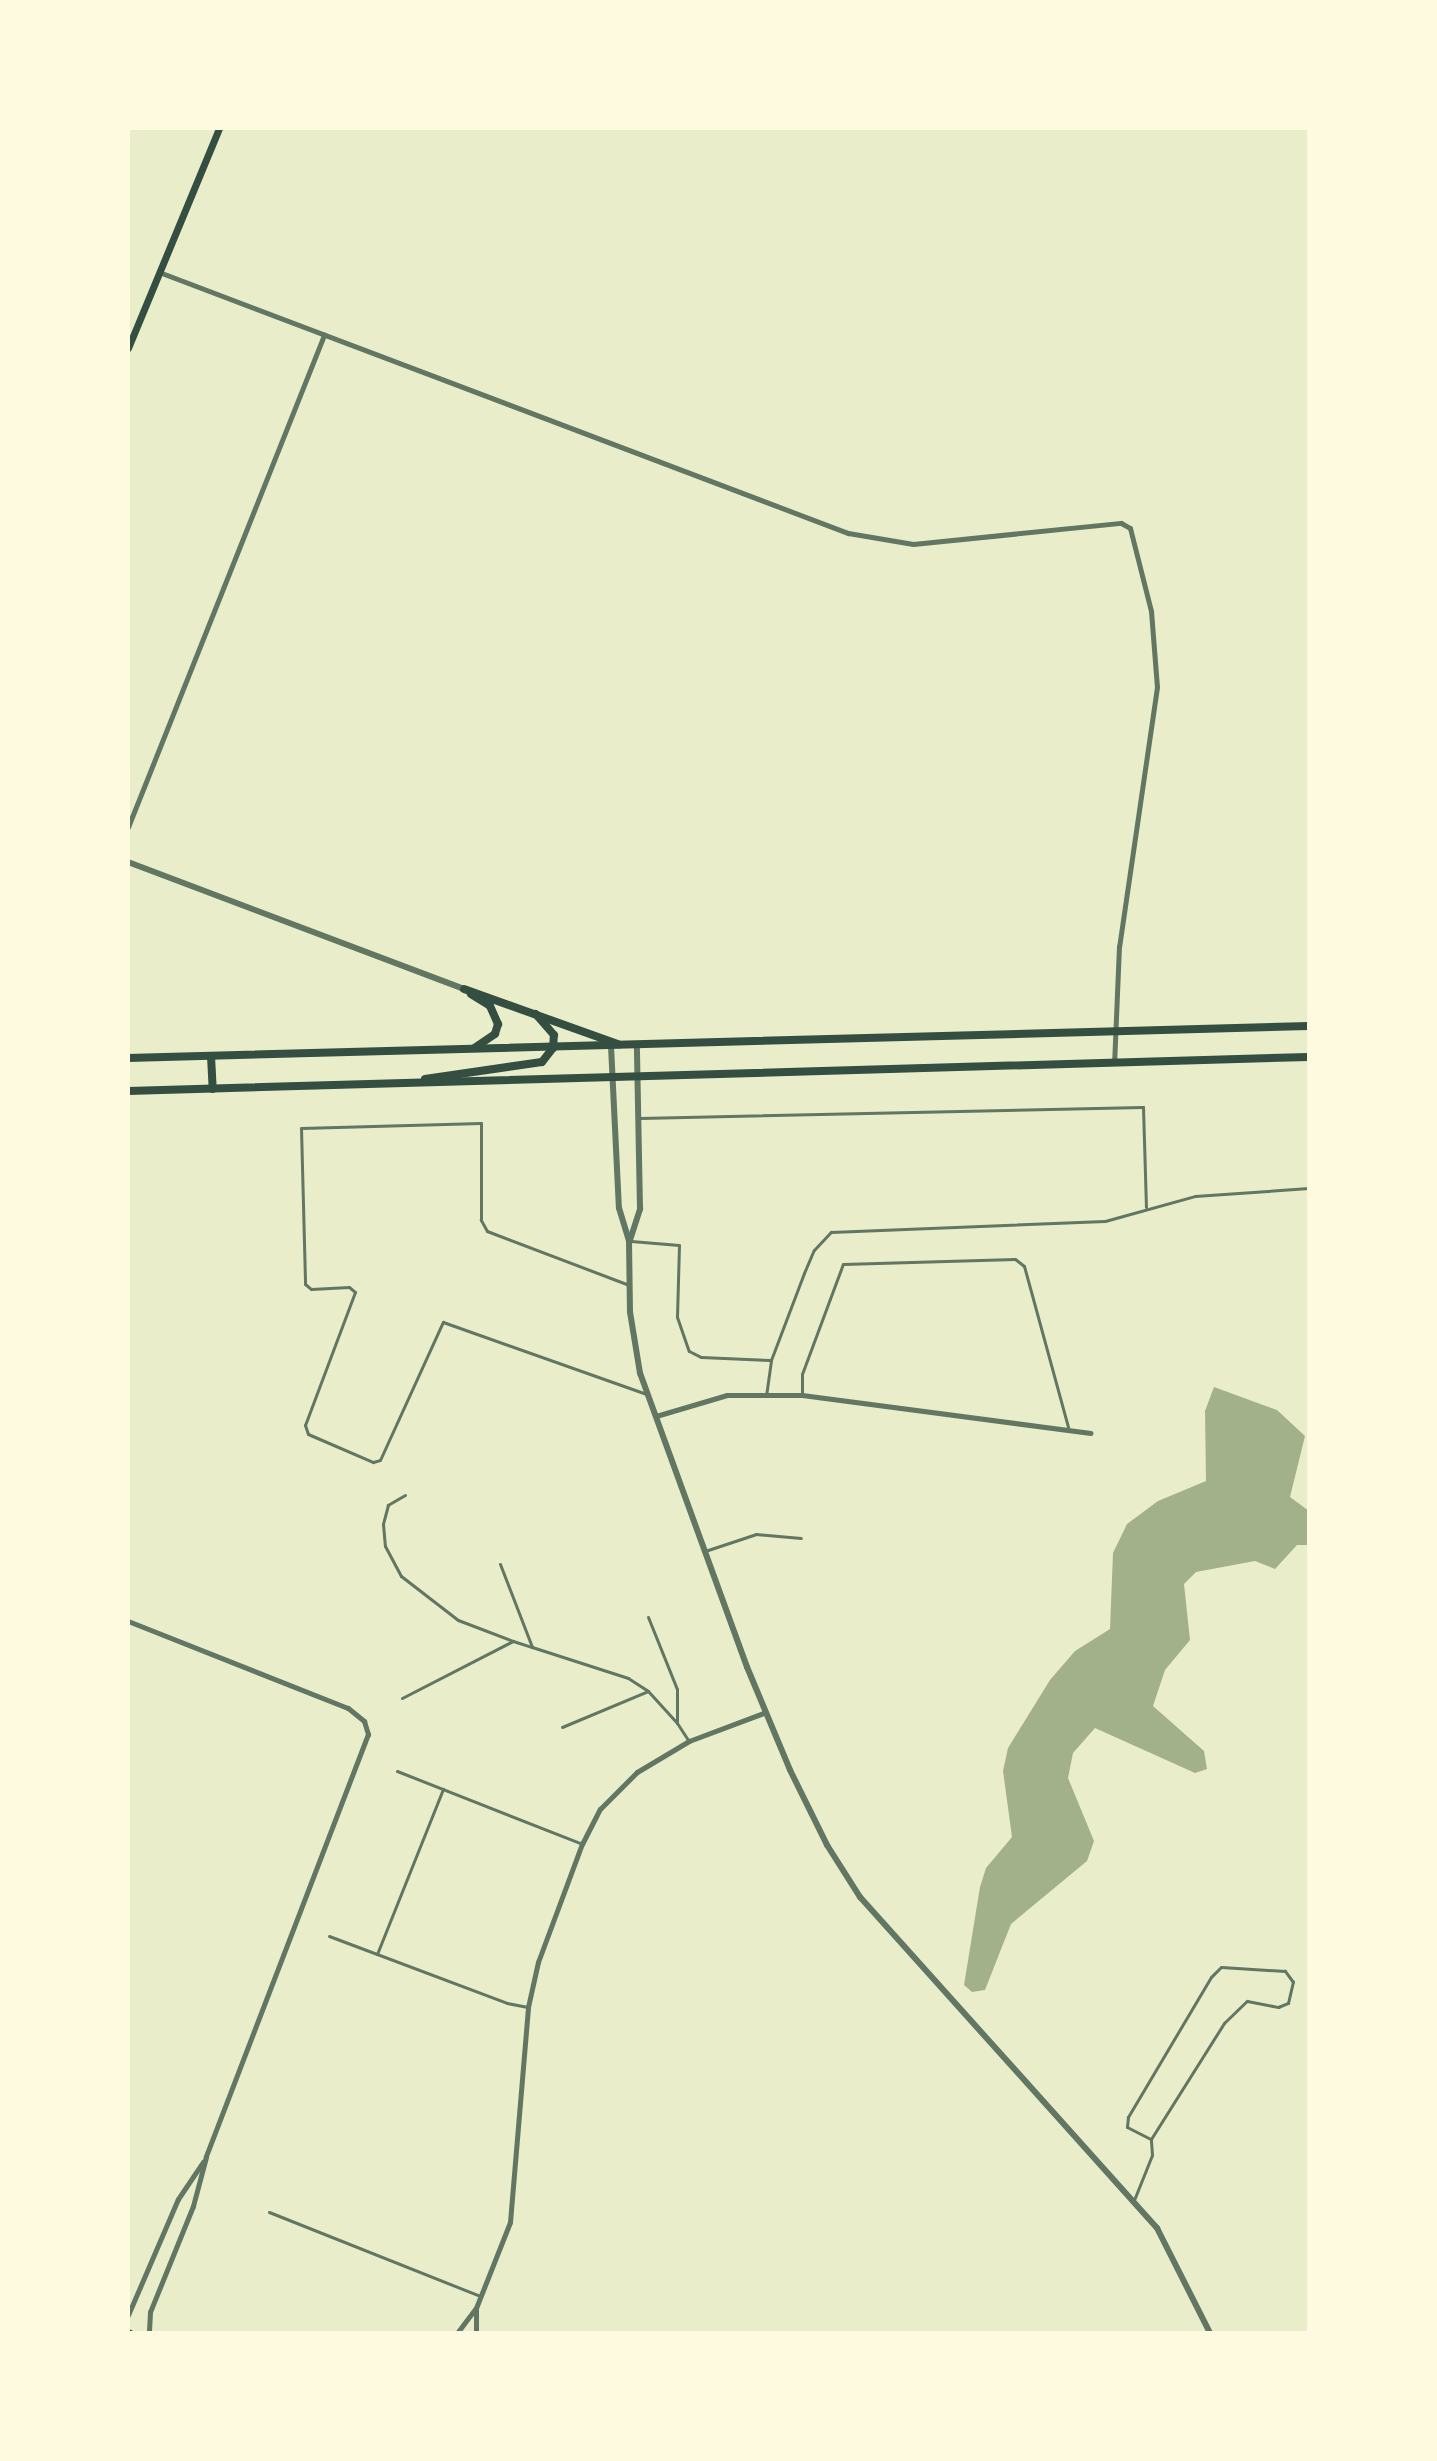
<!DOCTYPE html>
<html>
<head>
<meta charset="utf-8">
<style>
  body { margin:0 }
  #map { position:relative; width:1437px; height:2461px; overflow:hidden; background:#e9edc9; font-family:Inter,sans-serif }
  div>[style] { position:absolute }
  .water>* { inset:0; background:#a3b18a }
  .service>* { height:3px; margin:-1.5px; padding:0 1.5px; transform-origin:1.5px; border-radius:1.5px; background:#617663 }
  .minor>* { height:5px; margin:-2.5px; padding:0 2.5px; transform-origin:2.5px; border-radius:2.5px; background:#617663 }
  .tertiary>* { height:6px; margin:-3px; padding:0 3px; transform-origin:3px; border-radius:3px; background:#617663 }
  .secondary>* { height:7px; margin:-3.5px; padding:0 3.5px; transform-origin:3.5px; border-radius:3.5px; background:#344e41 }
  .primary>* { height:8px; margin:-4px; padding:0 4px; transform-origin:4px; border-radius:4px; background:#344e41 }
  span { translate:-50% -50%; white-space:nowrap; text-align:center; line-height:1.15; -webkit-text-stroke:8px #fefae0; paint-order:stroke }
  .frame { position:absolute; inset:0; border:130px solid #fefae0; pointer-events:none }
</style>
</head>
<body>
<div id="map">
  <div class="water">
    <i style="clip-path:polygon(1214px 1387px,1277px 1410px,1305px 1436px,1290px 1497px,1309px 1511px,1309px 1545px,1297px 1545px,1275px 1569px,1255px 1561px,1196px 1572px,1184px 1584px,1190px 1640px,1165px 1670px,1153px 1706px,1204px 1751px,1207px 1769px,1195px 1773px,1095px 1728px,1073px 1753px,1068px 1778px,1094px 1841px,1087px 1861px,1011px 1924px,985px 1990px,972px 1992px,964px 1985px,980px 1887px,986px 1868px,1012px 1837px,1003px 1771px,1008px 1748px,1050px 1680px,1075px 1651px,1110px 1629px,1113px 1553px,1127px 1524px,1158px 1501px,1206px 1481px,1205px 1411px)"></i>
  </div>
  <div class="service">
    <i style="left:640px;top:1118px;width:503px;rotate:-1.25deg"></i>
    <i style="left:1143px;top:1107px;width:100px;rotate:88.3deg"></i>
    <i style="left:631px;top:1241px;width:48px;rotate:4.8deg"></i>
    <i style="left:679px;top:1245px;width:72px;rotate:91.6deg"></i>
    <i style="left:677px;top:1317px;width:36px;rotate:71deg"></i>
    <i style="left:689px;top:1351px;width:13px;rotate:27deg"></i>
    <i style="left:701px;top:1357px;width:70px;rotate:2.5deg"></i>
    <i style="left:629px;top:1285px;width:152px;rotate:-159.2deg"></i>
    <i style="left:487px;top:1231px;width:13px;rotate:-119deg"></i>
    <i style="left:481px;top:1220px;width:97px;rotate:-90deg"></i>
    <i style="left:481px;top:1123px;width:180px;rotate:178.4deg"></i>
    <i style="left:301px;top:1128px;width:156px;rotate:88.5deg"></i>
    <i style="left:305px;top:1284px;width:8px;rotate:40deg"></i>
    <i style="left:311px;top:1289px;width:38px;rotate:-3deg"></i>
    <i style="left:349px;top:1287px;width:8px;rotate:40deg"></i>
    <i style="left:355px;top:1292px;width:142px;rotate:110.6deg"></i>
    <i style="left:305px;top:1425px;width:9px;rotate:72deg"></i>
    <i style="left:308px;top:1434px;width:71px;rotate:23.3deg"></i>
    <i style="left:373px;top:1462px;width:7px;rotate:-16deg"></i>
    <i style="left:380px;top:1460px;width:152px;rotate:-65.5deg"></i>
    <i style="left:443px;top:1322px;width:215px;rotate:19.5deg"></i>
    <i style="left:802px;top:1395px;width:21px;rotate:-90deg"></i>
    <i style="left:802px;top:1374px;width:117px;rotate:-69.6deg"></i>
    <i style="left:843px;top:1264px;width:172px;rotate:-1.7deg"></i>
    <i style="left:1015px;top:1259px;width:11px;rotate:38deg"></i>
    <i style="left:1024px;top:1266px;width:167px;rotate:74.7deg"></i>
    <i style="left:766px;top:1396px;width:36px;rotate:-82deg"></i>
    <i style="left:771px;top:1360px;width:93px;rotate:-69.2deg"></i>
    <i style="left:804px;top:1273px;width:25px;rotate:-67deg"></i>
    <i style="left:814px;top:1250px;width:25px;rotate:-47deg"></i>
    <i style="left:831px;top:1232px;width:274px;rotate:-2.3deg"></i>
    <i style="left:1105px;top:1221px;width:93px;rotate:-15.5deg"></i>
    <i style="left:1195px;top:1196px;width:114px;rotate:-4deg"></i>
    <i style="left:405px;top:1495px;width:20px;rotate:150deg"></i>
    <i style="left:388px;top:1505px;width:20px;rotate:105deg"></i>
    <i style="left:383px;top:1524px;width:22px;rotate:85deg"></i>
    <i style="left:385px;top:1546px;width:34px;rotate:62deg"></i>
    <i style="left:401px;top:1576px;width:72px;rotate:37.7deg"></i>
    <i style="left:458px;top:1620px;width:59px;rotate:20.9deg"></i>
    <i style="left:705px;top:1551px;width:54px;rotate:-18.4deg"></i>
    <i style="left:756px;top:1534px;width:45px;rotate:5.1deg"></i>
    <i style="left:500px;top:1564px;width:89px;rotate:68.9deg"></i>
    <i style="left:532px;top:1647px;width:101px;rotate:17.9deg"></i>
    <i style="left:628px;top:1678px;width:24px;rotate:33deg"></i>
    <i style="left:648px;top:1691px;width:43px;rotate:47.8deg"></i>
    <i style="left:648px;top:1617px;width:78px;rotate:68.1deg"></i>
    <i style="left:677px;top:1689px;width:34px;rotate:90deg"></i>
    <i style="left:677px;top:1723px;width:20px;rotate:57deg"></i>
    <i style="left:402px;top:1698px;width:125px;rotate:-27.2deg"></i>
    <i style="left:513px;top:1641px;width:20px;rotate:18deg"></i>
    <i style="left:562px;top:1727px;width:93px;rotate:-22.7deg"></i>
    <i style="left:397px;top:1771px;width:199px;rotate:21.5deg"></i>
    <i style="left:329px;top:1936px;width:190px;rotate:20.6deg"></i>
    <i style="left:507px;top:2003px;width:21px;rotate:11deg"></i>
    <i style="left:377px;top:1954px;width:178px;rotate:-68.2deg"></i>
    <i style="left:1134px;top:2200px;width:48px;rotate:-68.2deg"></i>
    <i style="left:1152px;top:2155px;width:16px;rotate:-94deg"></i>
    <i style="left:1151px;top:2139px;width:137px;rotate:-57.8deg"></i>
    <i style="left:1224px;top:2023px;width:32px;rotate:-44deg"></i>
    <i style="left:1247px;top:2001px;width:32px;rotate:11deg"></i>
    <i style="left:1278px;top:2007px;width:11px;rotate:-22deg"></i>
    <i style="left:1288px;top:2003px;width:22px;rotate:-77deg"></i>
    <i style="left:1293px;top:1982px;width:14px;rotate:-126deg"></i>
    <i style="left:1285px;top:1971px;width:64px;rotate:-176.4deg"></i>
    <i style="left:1221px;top:1967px;width:14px;rotate:135deg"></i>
    <i style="left:1211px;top:1977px;width:163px;rotate:120.7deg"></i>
    <i style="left:1128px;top:2117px;width:10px;rotate:96deg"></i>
    <i style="left:1127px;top:2127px;width:27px;rotate:27deg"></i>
    <i style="left:269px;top:2212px;width:227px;rotate:21.7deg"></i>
  </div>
  <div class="minor">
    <i style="left:159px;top:272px;width:737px;rotate:20.75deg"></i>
    <i style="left:848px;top:533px;width:66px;rotate:9.6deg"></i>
    <i style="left:913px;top:544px;width:209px;rotate:-5.8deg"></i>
    <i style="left:1121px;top:523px;width:10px;rotate:29deg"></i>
    <i style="left:1130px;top:528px;width:86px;rotate:75.8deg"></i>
    <i style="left:1151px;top:611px;width:76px;rotate:85.5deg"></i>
    <i style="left:1157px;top:687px;width:262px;rotate:98.3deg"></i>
    <i style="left:1119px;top:946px;width:117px;rotate:92.4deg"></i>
    <i style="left:128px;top:827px;width:530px;rotate:-68.28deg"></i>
    <i style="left:656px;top:1416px;width:74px;rotate:-16.5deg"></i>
    <i style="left:727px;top:1395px;width:75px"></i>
    <i style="left:802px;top:1395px;width:291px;rotate:7.5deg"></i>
    <i style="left:128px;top:1621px;width:237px;rotate:21.6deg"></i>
    <i style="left:348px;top:1708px;width:21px;rotate:39deg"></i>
    <i style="left:364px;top:1721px;width:14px;rotate:73deg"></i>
    <i style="left:368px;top:1734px;width:453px;rotate:111deg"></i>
    <i style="left:206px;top:2157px;width:51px;rotate:104.9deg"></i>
    <i style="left:193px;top:2206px;width:114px;rotate:112.1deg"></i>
    <i style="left:150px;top:2312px;width:21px;rotate:93deg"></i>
    <i style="left:128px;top:2315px;width:126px;rotate:-66.7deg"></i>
    <i style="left:178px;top:2199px;width:45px;rotate:-56deg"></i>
    <i style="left:457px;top:2333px;width:30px;rotate:-53deg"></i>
    <i style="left:476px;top:2333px;width:25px;rotate:-90deg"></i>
    <i style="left:476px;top:2308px;width:92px;rotate:-68.4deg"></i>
    <i style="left:510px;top:2222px;width:216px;rotate:-85.2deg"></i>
    <i style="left:528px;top:2007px;width:46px;rotate:-77.5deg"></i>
    <i style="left:538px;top:1962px;width:126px;rotate:-69.6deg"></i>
    <i style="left:582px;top:1844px;width:39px;rotate:-63deg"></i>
    <i style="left:600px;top:1809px;width:52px;rotate:-45deg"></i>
    <i style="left:637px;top:1772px;width:61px;rotate:-30.8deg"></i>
    <i style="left:689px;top:1741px;width:82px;rotate:-20.6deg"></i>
  </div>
  <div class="tertiary">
    <i style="left:128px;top:862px;width:359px;rotate:20.7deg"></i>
    <i style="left:611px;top:1046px;width:162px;rotate:87.2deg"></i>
    <i style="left:619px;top:1208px;width:34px;rotate:73deg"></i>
    <i style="left:629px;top:1241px;width:71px;rotate:89.2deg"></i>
    <i style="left:630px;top:1312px;width:62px;rotate:80.7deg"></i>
    <i style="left:640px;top:1373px;width:313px;rotate:70deg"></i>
    <i style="left:747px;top:1667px;width:112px;rotate:67.3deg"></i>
    <i style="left:790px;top:1770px;width:84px;rotate:63.7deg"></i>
    <i style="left:827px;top:1845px;width:62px;rotate:57.6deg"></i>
    <i style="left:860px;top:1897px;width:445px;rotate:48.1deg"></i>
    <i style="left:1157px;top:2228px;width:118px;rotate:63.2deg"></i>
    <i style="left:630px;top:1240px;width:33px;rotate:-72deg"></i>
    <i style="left:640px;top:1209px;width:163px;rotate:-91.1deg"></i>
  </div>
  <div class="secondary">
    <i style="left:128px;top:348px;width:238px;rotate:-67.5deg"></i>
    <i style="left:128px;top:2332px;width:2px;rotate:27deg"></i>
  </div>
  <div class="primary">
    <i style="left:464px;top:989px;width:164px;rotate:19.7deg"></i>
    <i style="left:471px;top:994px;width:22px;rotate:32deg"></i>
    <i style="left:490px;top:1006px;width:20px;rotate:66deg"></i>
    <i style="left:498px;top:1024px;width:10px;rotate:107deg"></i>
    <i style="left:495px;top:1034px;width:25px;rotate:146deg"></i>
    <i style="left:211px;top:1056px;width:33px;rotate:87deg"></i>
    <i style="left:128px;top:1058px;width:1181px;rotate:-1.55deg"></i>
    <i style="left:425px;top:1079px;width:118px;rotate:-8.3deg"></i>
    <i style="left:542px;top:1062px;width:18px;rotate:-52deg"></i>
    <i style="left:553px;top:1048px;width:13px;rotate:-86deg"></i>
    <i style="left:554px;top:1035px;width:28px;rotate:-131deg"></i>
    <i style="left:128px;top:1091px;width:1181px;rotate:-1.65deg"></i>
  </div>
  <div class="frame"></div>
</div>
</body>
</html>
